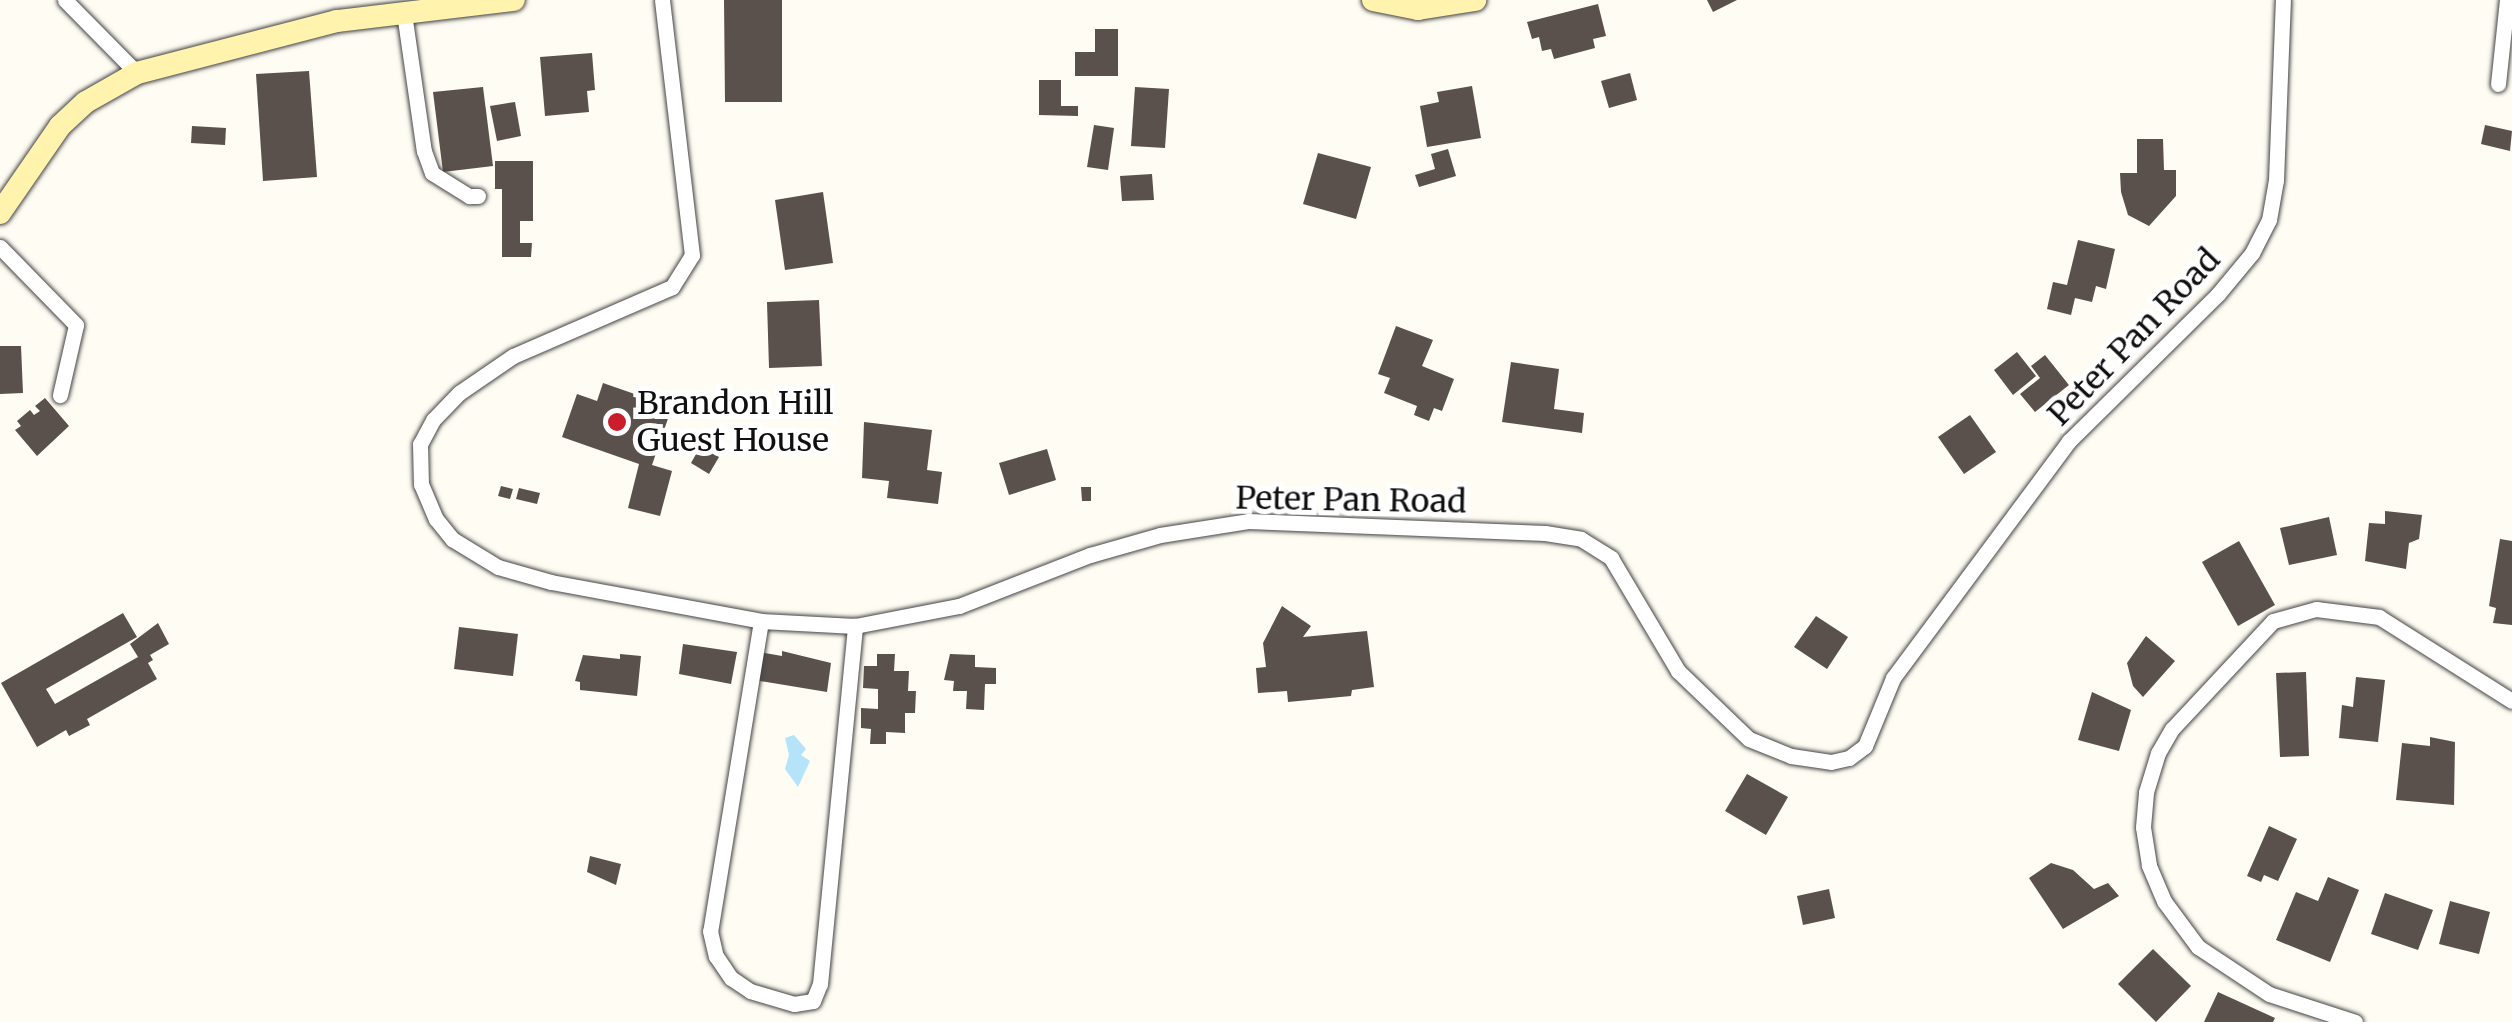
<!DOCTYPE html>
<html>
<head>
<meta charset="utf-8">
<style>
  body { margin:0 }
  #map { position:relative; width:2512px; height:1022px; overflow:hidden; background:#fffcf3; font-family:Merriweather,serif }
  div>[style] { position:absolute }
  .water>* { inset:0; background:#b4e3fa }
  .building>* { inset:0; background:#5a504c }
  .roads { filter:drop-shadow(0 0 2px #434343) drop-shadow(0 0 2px #434343) }
  .street>* { height:15px; margin:-7.5px; padding:0 7.5px; transform-origin:7.5px; border-radius:7.5px; background:#fff }
  .secondary>* { height:22px; margin:-11px; padding:0 11px; transform-origin:11px; border-radius:11px; background:#fff3ae }
  .dots>* { width:28px; height:28px; translate:-50% -50%; box-sizing:border-box; border:5px solid #fff; border-radius:50% }
  span { translate:-50% -50%; white-space:nowrap; text-align:center; line-height:1.15; -webkit-text-stroke:10px #fff; paint-order:stroke }
  .street-label { font-size:32px; color:#101010 }
  .poi-label { font-size:32px; color:#101010 }
  .left { translate:0 -50%; text-align:left }
</style>
</head>
<body>
<div id="map">
  <div class="water">
    <i style="clip-path:polygon(794px 735px,806px 749px,801px 755px,810px 761px,798px 787px,785px 769px,789px 755px,785px 738px)"></i>
  </div>
  <div class="building">
    <i style="clip-path:polygon(724px 0,782px 0,782px 102px,725px 102px)"></i>
    <i style="clip-path:polygon(1707px 0,1737px 0,1713px 12px)"></i>
    <i style="clip-path:polygon(1598px 4px,1606px 36px,1593px 39px,1595px 48px,1554px 59px,1551px 49px,1542px 51px,1539px 37px,1532px 39px,1527px 22px)"></i>
    <i style="clip-path:polygon(1095px 29px,1118px 29px,1118px 76px,1075px 76px,1075px 52px,1095px 52px)"></i>
    <i style="clip-path:polygon(592px 53px,595px 90px,587px 91px,589px 112px,545px 116px,540px 57px)"></i>
    <i style="clip-path:polygon(309px 71px,317px 177px,263px 181px,256px 74px)"></i>
    <i style="clip-path:polygon(1630px 73px,1637px 100px,1609px 108px,1601px 81px)"></i>
    <i style="clip-path:polygon(1039px 80px,1061px 80px,1061px 106px,1078px 106px,1078px 116px,1039px 115px)"></i>
    <i style="clip-path:polygon(1472px 86px,1481px 138px,1427px 147px,1420px 106px,1439px 102px,1437px 92px)"></i>
    <i style="clip-path:polygon(483px 87px,493px 166px,443px 172px,433px 92px)"></i>
    <i style="clip-path:polygon(1135px 87px,1169px 89px,1165px 148px,1131px 146px)"></i>
    <i style="clip-path:polygon(515px 102px,521px 136px,497px 141px,490px 106px)"></i>
    <i style="clip-path:polygon(1094px 125px,1114px 128px,1108px 170px,1087px 167px)"></i>
    <i style="clip-path:polygon(2485px 125px,2512px 131px,2510px 151px,2481px 144px)"></i>
    <i style="clip-path:polygon(192px 126px,226px 128px,225px 145px,191px 143px)"></i>
    <i style="clip-path:polygon(2137px 139px,2163px 139px,2164px 170px,2176px 170px,2176px 196px,2149px 226px,2128px 215px,2121px 192px,2120px 173px,2137px 173px)"></i>
    <i style="clip-path:polygon(1448px 149px,1456px 176px,1419px 187px,1415px 175px,1435px 169px,1431px 154px)"></i>
    <i style="clip-path:polygon(1318px 153px,1371px 167px,1356px 219px,1303px 204px)"></i>
    <i style="clip-path:polygon(495px 161px,533px 161px,533px 221px,520px 221px,520px 243px,532px 243px,531px 257px,502px 257px,502px 189px,495px 189px)"></i>
    <i style="clip-path:polygon(1152px 174px,1154px 200px,1122px 201px,1120px 176px)"></i>
    <i style="clip-path:polygon(823px 192px,833px 263px,785px 270px,775px 200px)"></i>
    <i style="clip-path:polygon(2078px 240px,2115px 249px,2106px 289px,2096px 286px,2092px 302px,2075px 298px,2071px 315px,2047px 309px,2053px 282px,2067px 285px)"></i>
    <i style="clip-path:polygon(819px 300px,822px 366px,769px 368px,767px 302px)"></i>
    <i style="clip-path:polygon(1396px 326px,1433px 340px,1422px 366px,1454px 379px,1442px 411px,1434px 408px,1429px 421px,1414px 415px,1417px 406px,1384px 393px,1390px 378px,1378px 374px)"></i>
    <i style="clip-path:polygon(0 346px,21px 346px,23px 393px,0 394px)"></i>
    <i style="clip-path:polygon(2017px 352px,2036px 376px,2013px 395px,1994px 370px)"></i>
    <i style="clip-path:polygon(2045px 355px,2069px 385px,2035px 412px,2020px 394px,2040px 378px,2031px 366px)"></i>
    <i style="clip-path:polygon(1511px 362px,1559px 369px,1554px 409px,1584px 413px,1582px 433px,1502px 422px)"></i>
    <i style="clip-path:polygon(603px 383px,672px 407px,652px 465px,672px 471px,660px 516px,628px 508px,639px 464px,562px 437px,577px 394px,597px 401px)"></i>
    <i style="clip-path:polygon(45px 398px,69px 426px,37px 456px,15px 430px,21px 426px,17px 421px,30px 410px,34px 415px,40px 411px,35px 406px)"></i>
    <i style="clip-path:polygon(1970px 415px,1996px 452px,1964px 474px,1938px 437px)"></i>
    <i style="clip-path:polygon(864px 422px,932px 430px,927px 470px,942px 472px,938px 504px,887px 498px,889px 481px,862px 478px)"></i>
    <i style="clip-path:polygon(700px 447px,719px 457px,709px 474px,691px 463px)"></i>
    <i style="clip-path:polygon(1047px 449px,1056px 480px,1009px 495px,999px 463px)"></i>
    <i style="clip-path:polygon(501px 486px,513px 489px,510px 499px,498px 496px)"></i>
    <i style="clip-path:polygon(1081px 487px,1091px 487px,1091px 501px,1082px 501px)"></i>
    <i style="clip-path:polygon(519px 488px,540px 493px,537px 504px,516px 499px)"></i>
    <i style="clip-path:polygon(2385px 511px,2422px 515px,2419px 539px,2409px 543px,2406px 569px,2365px 561px,2369px 523px,2385px 524px)"></i>
    <i style="clip-path:polygon(2329px 517px,2337px 555px,2289px 565px,2280px 528px)"></i>
    <i style="clip-path:polygon(2500px 539px,2512px 541px,2512px 625px,2493px 623px,2496px 608px,2489px 606px)"></i>
    <i style="clip-path:polygon(2239px 541px,2275px 605px,2238px 626px,2202px 562px)"></i>
    <i style="clip-path:polygon(1282px 606px,1311px 626px,1303px 637px,1367px 631px,1374px 687px,1352px 690px,1351px 696px,1288px 702px,1287px 691px,1258px 693px,1256px 668px,1266px 667px,1263px 643px)"></i>
    <i style="clip-path:polygon(123px 613px,137px 637px,46px 689px,55px 704px,138px 657px,130px 644px,158px 623px,169px 644px,150px 655px,153px 660px,148px 663px,157px 679px,87px 719px,90px 725px,69px 736px,66px 730px,37px 747px,1px 683px)"></i>
    <i style="clip-path:polygon(1816px 616px,1848px 637px,1827px 669px,1794px 647px)"></i>
    <i style="clip-path:polygon(459px 627px,518px 634px,513px 676px,454px 669px)"></i>
    <i style="clip-path:polygon(2146px 636px,2175px 661px,2143px 697px,2133px 686px,2127px 663px)"></i>
    <i style="clip-path:polygon(683px 644px,737px 652px,731px 684px,679px 674px)"></i>
    <i style="clip-path:polygon(782px 651px,831px 663px,827px 692px,754px 680px,759px 652px,782px 656px)"></i>
    <i style="clip-path:polygon(620px 654px,641px 656px,637px 696px,580px 690px,580px 682px,575px 681px,583px 655px,620px 659px)"></i>
    <i style="clip-path:polygon(877px 654px,895px 654px,894px 671px,909px 671px,908px 691px,916px 691px,915px 713px,905px 713px,905px 733px,886px 732px,886px 744px,870px 744px,871px 729px,861px 728px,861px 708px,878px 709px,878px 689px,863px 688px,864px 666px,877px 666px)"></i>
    <i style="clip-path:polygon(950px 654px,975px 655px,975px 667px,996px 668px,996px 684px,985px 684px,984px 710px,966px 709px,967px 691px,953px 691px,954px 681px,944px 680px)"></i>
    <i style="clip-path:polygon(2306px 672px,2309px 756px,2280px 757px,2276px 673px)"></i>
    <i style="clip-path:polygon(2356px 677px,2385px 680px,2378px 742px,2339px 738px,2342px 705px,2353px 707px)"></i>
    <i style="clip-path:polygon(2092px 692px,2131px 710px,2119px 751px,2078px 740px)"></i>
    <i style="clip-path:polygon(2430px 737px,2455px 742px,2454px 805px,2396px 800px,2402px 743px,2430px 746px)"></i>
    <i style="clip-path:polygon(1747px 774px,1788px 797px,1766px 835px,1725px 811px)"></i>
    <i style="clip-path:polygon(2269px 826px,2297px 839px,2278px 881px,2264px 875px,2261px 882px,2247px 876px)"></i>
    <i style="clip-path:polygon(590px 856px,621px 864px,616px 885px,587px 872px)"></i>
    <i style="clip-path:polygon(2051px 863px,2073px 870px,2094px 889px,2108px 883px,2119px 896px,2063px 929px,2029px 878px)"></i>
    <i style="clip-path:polygon(2328px 877px,2359px 890px,2330px 962px,2276px 940px,2296px 892px,2318px 901px)"></i>
    <i style="clip-path:polygon(1829px 889px,1835px 918px,1803px 925px,1797px 896px)"></i>
    <i style="clip-path:polygon(2385px 893px,2433px 910px,2418px 950px,2371px 934px)"></i>
    <i style="clip-path:polygon(2450px 901px,2490px 912px,2479px 954px,2439px 944px)"></i>
    <i style="clip-path:polygon(2153px 949px,2191px 986px,2156px 1022px,2118px 984px)"></i>
    <i style="clip-path:polygon(2218px 992px,2275px 1018px,2273px 1022px,2204px 1022px)"></i>
  </div>
  <div class="roads">
    <div class="street">
      <i style="left:65px;top:0;width:103px;rotate:45.4deg"></i>
      <i style="left:662px;top:0;width:257px;rotate:83.3deg"></i>
      <i style="left:692px;top:255px;width:38px;rotate:122deg"></i>
      <i style="left:672px;top:287px;width:173px;rotate:156.5deg"></i>
      <i style="left:513px;top:356px;width:65px;rotate:145.6deg"></i>
      <i style="left:459px;top:393px;width:37px;rotate:134deg"></i>
      <i style="left:433px;top:420px;width:27px;rotate:118deg"></i>
      <i style="left:420px;top:444px;width:40px;rotate:88.6deg"></i>
      <i style="left:421px;top:484px;width:38px;rotate:67deg"></i>
      <i style="left:436px;top:519px;width:26px;rotate:51deg"></i>
      <i style="left:452px;top:539px;width:54px;rotate:31.3deg"></i>
      <i style="left:498px;top:567px;width:55px;rotate:15.8deg"></i>
      <i style="left:551px;top:582px;width:214px;rotate:10.5deg"></i>
      <i style="left:761px;top:621px;width:94px;rotate:3deg"></i>
      <i style="left:855px;top:626px;width:106px;rotate:-10.9deg"></i>
      <i style="left:959px;top:606px;width:141px;rotate:-21.3deg"></i>
      <i style="left:1090px;top:555px;width:73px;rotate:-15.9deg"></i>
      <i style="left:1160px;top:535px;width:89px;rotate:-9deg"></i>
      <i style="left:1248px;top:521px;width:297px;rotate:2.3deg"></i>
      <i style="left:1545px;top:533px;width:36px;rotate:9deg"></i>
      <i style="left:1581px;top:539px;width:36px;rotate:32deg"></i>
      <i style="left:1611px;top:558px;width:131px;rotate:59.3deg"></i>
      <i style="left:1678px;top:671px;width:98px;rotate:43.8deg"></i>
      <i style="left:1749px;top:739px;width:45px;rotate:22deg"></i>
      <i style="left:1791px;top:756px;width:40px;rotate:8.5deg"></i>
      <i style="left:1831px;top:762px;width:18px;rotate:-13deg"></i>
      <i style="left:1849px;top:758px;width:20px;rotate:-37deg"></i>
      <i style="left:1865px;top:746px;width:74px;rotate:-67.6deg"></i>
      <i style="left:1893px;top:678px;width:295px;rotate:-53.4deg"></i>
      <i style="left:2069px;top:441px;width:209px;rotate:-44.6deg"></i>
      <i style="left:2218px;top:294px;width:53px;rotate:-50.3deg"></i>
      <i style="left:2252px;top:253px;width:37px;rotate:-63deg"></i>
      <i style="left:2269px;top:220px;width:41px;rotate:-80.1deg"></i>
      <i style="left:2276px;top:180px;width:180px;rotate:-87.8deg"></i>
      <i style="left:404px;top:13px;width:139px;rotate:81.8deg"></i>
      <i style="left:424px;top:151px;width:23px;rotate:70deg"></i>
      <i style="left:432px;top:173px;width:44px;rotate:31.9deg"></i>
      <i style="left:469px;top:196px;width:9px"></i>
      <i style="left:2498px;top:84px;width:84px;rotate:-83.9deg"></i>
      <i style="left:0;top:247px;width:109px;rotate:45.7deg"></i>
      <i style="left:76px;top:325px;width:72px;rotate:102.9deg"></i>
      <i style="left:761px;top:621px;width:314px;rotate:99.3deg"></i>
      <i style="left:710px;top:931px;width:26px;rotate:77deg"></i>
      <i style="left:716px;top:956px;width:27px;rotate:56deg"></i>
      <i style="left:731px;top:978px;width:23px;rotate:34deg"></i>
      <i style="left:750px;top:991px;width:46px;rotate:16.5deg"></i>
      <i style="left:794px;top:1004px;width:19px;rotate:-9deg"></i>
      <i style="left:813px;top:1001px;width:18px;rotate:-68deg"></i>
      <i style="left:820px;top:984px;width:360px;rotate:-84.4deg"></i>
      <i style="left:2355px;top:1022px;width:90px;rotate:-162deg"></i>
      <i style="left:2269px;top:994px;width:85px;rotate:-146.5deg"></i>
      <i style="left:2198px;top:947px;width:57px;rotate:-126.5deg"></i>
      <i style="left:2164px;top:901px;width:39px;rotate:-113deg"></i>
      <i style="left:2149px;top:865px;width:38px;rotate:-99deg"></i>
      <i style="left:2143px;top:827px;width:35px;rotate:-85deg"></i>
      <i style="left:2146px;top:792px;width:41px;rotate:-72.9deg"></i>
      <i style="left:2158px;top:753px;width:28px;rotate:-60deg"></i>
      <i style="left:2172px;top:729px;width:148px;rotate:-46.9deg"></i>
      <i style="left:2273px;top:621px;width:45px;rotate:-15.6deg"></i>
      <i style="left:2316px;top:609px;width:64px;rotate:7.2deg"></i>
      <i style="left:2379px;top:617px;width:157px;rotate:32.3deg"></i>
    </div>
    <div class="secondary">
      <i style="left:1373px;top:0;width:46px;rotate:11.3deg"></i>
      <i style="left:1418px;top:9px;width:58px;rotate:-9deg"></i>
      <i style="left:0;top:213px;width:106px;rotate:-55.4deg"></i>
      <i style="left:60px;top:126px;width:35px;rotate:-43deg"></i>
      <i style="left:86px;top:102px;width:59px;rotate:-29.6deg"></i>
      <i style="left:137px;top:73px;width:207px;rotate:-14.6deg"></i>
      <i style="left:337px;top:21px;width:178px;rotate:-6.8deg"></i>
    </div>
  </div>
  <div class="dots">
    <i style="left:617px;top:422px;background:#ca1e2d"></i>
  </div>
  <div class="street-label">
    <span style="left:2134px;top:337px;rotate:-46deg">Peter Pan Road</span>
    <span style="left:1351px;top:500px;rotate:1deg">Peter Pan Road</span>
  </div>
  <div class="poi-label">
    <span class="left" style="left:637px;top:422px">Brandon Hill<br>Guest House</span>
  </div>
</div>
</body>
</html>
